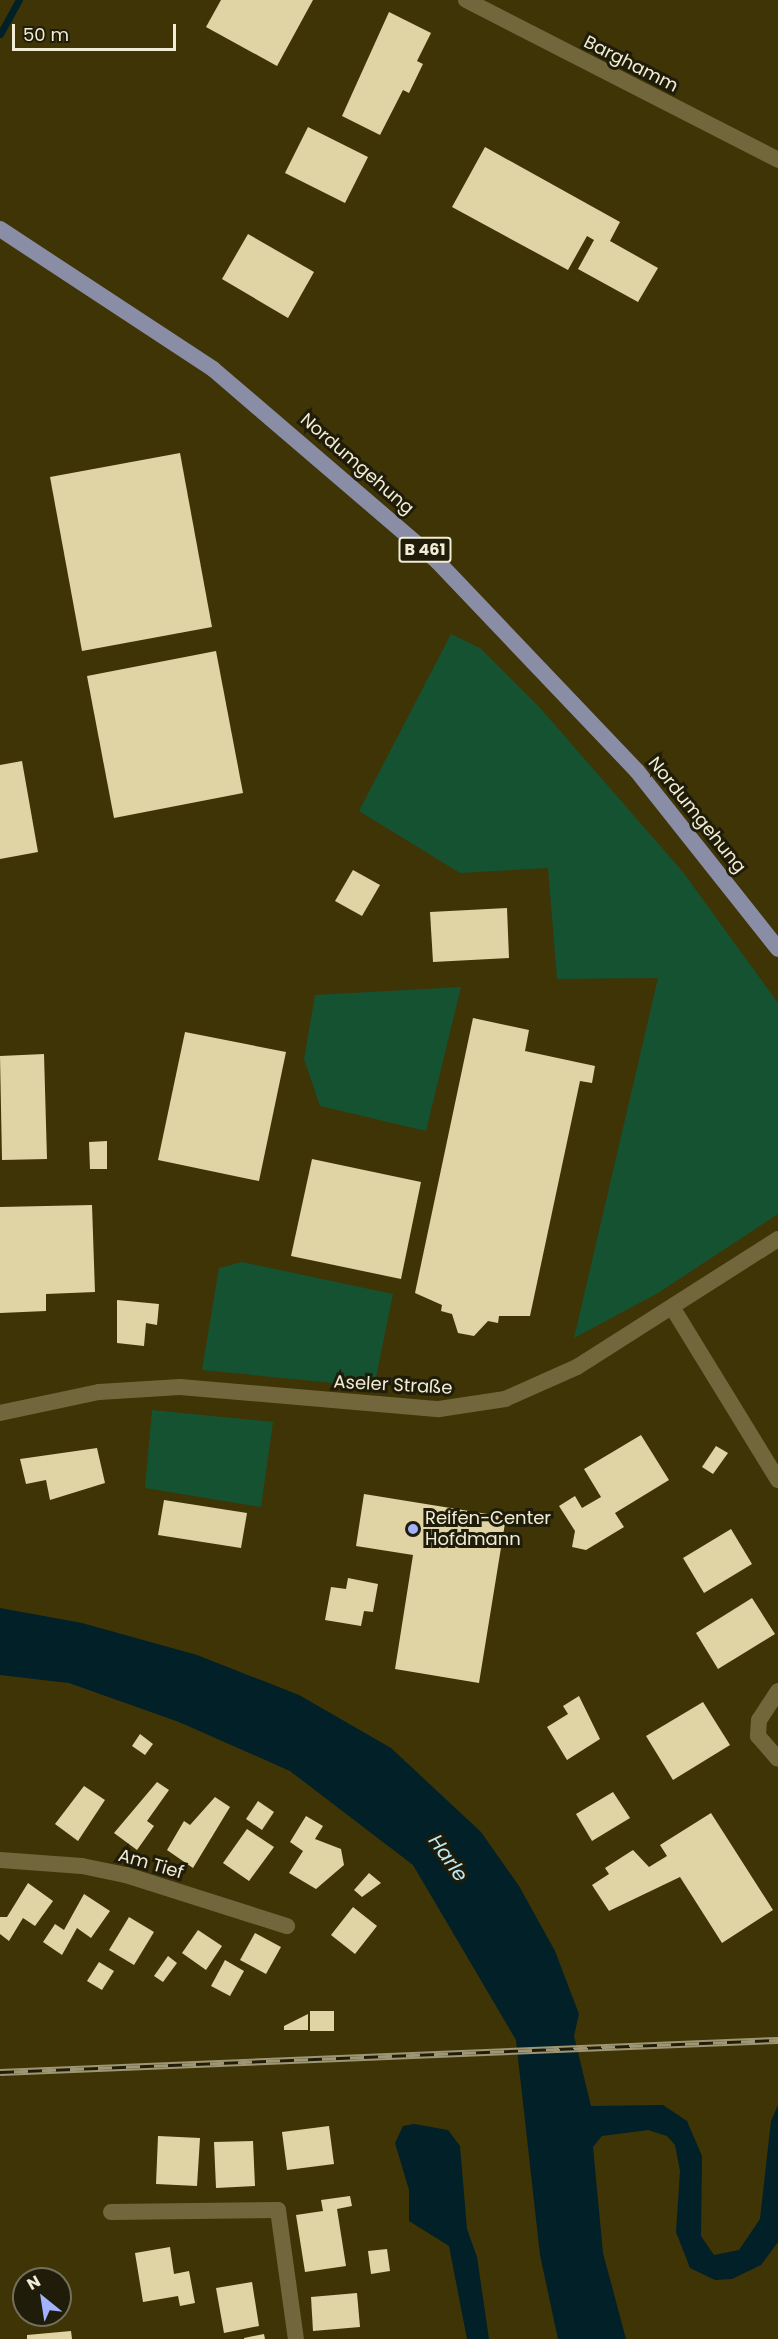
<!DOCTYPE html>
<html>
<head>
<meta charset="utf-8">
<style>
  body { margin:0 }
  #map { position:relative; width:778px; height:2339px; overflow:hidden; background:#3e3405; font-family:Poppins,sans-serif }
  div>[style] { position:absolute }
  .green>* { inset:0; background:#155231 }
  .water>* { inset:0; background:#012027 }
  .stream>* { height:7px; margin:-3.5px; padding:0 3.5px; transform-origin:3.5px; border-radius:3.5px; background:#012027 }
  .building>* { inset:0; background:#e0d4a5 }
  .minor>* { height:16px; margin:-8px; padding:0 8px; transform-origin:8px; border-radius:8px; background:#72673c }
  .primary>* { height:16px; margin:-8px; padding:0 8px; transform-origin:8px; border-radius:8px; background:#898da6 }
  .rail>* { height:7px; margin-top:-3.5px; transform-origin:0; background:repeating-linear-gradient(90deg,#201c0a 0 14px,#9e9674 0 28px); box-sizing:border-box; border-block:2px solid #9e9674 }
  .dots>* { width:16px; height:16px; translate:-50% -50%; box-sizing:border-box; border:3px solid #201c0a; border-radius:50% }
  span { translate:-50% -50%; white-space:nowrap; text-align:center; line-height:1.15; -webkit-text-stroke:6px #201c0a; paint-order:stroke }
  .shield-label span { padding:2px 4px; background:#201c0a; border:2px solid; border-radius:4px; -webkit-text-stroke-width:0 }
  .shield-label { font-size:16px; color:#f1ecd4; font-weight:700 }
  .street-label { font-size:18px; color:#f1ecd4 }
  .poi-label { font-size:18px; color:#f1ecd4 }
  .left { translate:0 -50%; text-align:left }
  .water-label { font-size:20px; color:#bbe9f5; font-style:italic }
  .north { position:absolute; left:12px; top:2267px; width:60px; height:60px; box-sizing:border-box; background:#201c0a; border:2px solid #746f5b; border-radius:50%; rotate:330deg; font-size:16px; font-weight:700; line-height:24px; text-align:center; color:#f1ecd4 }
  .north::after { content:''; display:block; margin:auto; width:21px; height:27px; background:#a3b2fc; clip-path:polygon(50% 0,100% 100%,50% 72%,0 100%) }
  .scale { position:absolute; left:12px; top:24px; width:164px; height:27px; box-sizing:border-box; border:3px solid #f1ecd4; border-top:0; padding-left:8px; font-size:18px; line-height:21px; white-space:nowrap; color:#f1ecd4; -webkit-text-stroke:4px #201c0a; paint-order:stroke }
</style>
</head>
<body>
<div id="map">
  <div class="green">
    <i style="clip-path:polygon(451px 634px,480px 648px,541px 709px,683px 872px,778px 1003px,778px 1214px,658px 1293px,574px 1338px,658px 978px,557px 979px,548px 868px,460px 873px,359px 811px)"></i>
    <i style="clip-path:polygon(461px 987px,426px 1131px,320px 1106px,304px 1059px,315px 995px)"></i>
    <i style="clip-path:polygon(242px 1262px,393px 1294px,374px 1387px,202px 1370px,219px 1268px)"></i>
    <i style="clip-path:polygon(152px 1410px,273px 1422px,261px 1507px,145px 1488px)"></i>
  </div>
  <div class="water">
    <i style="clip-path:polygon(0 1608px,82px 1623px,197px 1655px,299px 1695px,391px 1748px,481px 1832px,519px 1886px,555px 1951px,579px 2014px,574px 2036px,591px 2106px,663px 2105px,687px 2121px,702px 2156px,701px 2236px,714px 2255px,739px 2250px,760px 2219px,771px 2121px,778px 2105px,778px 2242px,761px 2265px,732px 2279px,715px 2280px,690px 2268px,676px 2232px,680px 2171px,675px 2145px,667px 2136px,648px 2130px,602px 2136px,593px 2147px,603px 2253px,626px 2339px,558px 2339px,540px 2255px,516px 2040px,413px 1865px,290px 1771px,179px 1722px,69px 1683px,0 1675px)"></i>
    <i style="clip-path:polygon(414px 2124px,448px 2130px,460px 2146px,467px 2229px,477px 2257px,489px 2339px,467px 2339px,449px 2246px,409px 2221px,409px 2190px,395px 2143px,403px 2126px)"></i>
  </div>
  <div class="stream">
    <i style="left:0;top:34px;width:39px;rotate:-61deg"></i>
  </div>
  <div class="building">
    <i style="clip-path:polygon(221px 0,313px 0,277px 66px,206px 27px)"></i>
    <i style="clip-path:polygon(389px 12px,431px 33px,417px 61px,423px 64px,409px 93px,403px 90px,380px 135px,342px 116px)"></i>
    <i style="clip-path:polygon(308px 127px,368px 157px,345px 203px,285px 173px)"></i>
    <i style="clip-path:polygon(485px 147px,620px 222px,610px 241px,658px 268px,638px 302px,578px 269px,594px 240px,587px 236px,568px 270px,452px 207px)"></i>
    <i style="clip-path:polygon(248px 234px,314px 272px,288px 318px,222px 279px)"></i>
    <i style="clip-path:polygon(180px 453px,212px 627px,82px 651px,50px 477px)"></i>
    <i style="clip-path:polygon(216px 651px,243px 793px,114px 818px,87px 676px)"></i>
    <i style="clip-path:polygon(22px 761px,38px 852px,0 859px,0 765px)"></i>
    <i style="clip-path:polygon(353px 870px,380px 885px,362px 916px,335px 901px)"></i>
    <i style="clip-path:polygon(507px 908px,509px 958px,433px 962px,430px 912px)"></i>
    <i style="clip-path:polygon(473px 1018px,529px 1030px,525px 1051px,595px 1066px,592px 1083px,580px 1081px,530px 1316px,499px 1316px,498px 1323px,488px 1321px,474px 1336px,458px 1333px,452px 1314px,441px 1311px,442px 1305px,415px 1293px)"></i>
    <i style="clip-path:polygon(185px 1032px,286px 1052px,259px 1181px,158px 1160px)"></i>
    <i style="clip-path:polygon(44px 1054px,47px 1159px,2px 1160px,0 1056px)"></i>
    <i style="clip-path:polygon(107px 1141px,107px 1169px,90px 1169px,89px 1142px)"></i>
    <i style="clip-path:polygon(312px 1159px,421px 1182px,401px 1279px,291px 1256px)"></i>
    <i style="clip-path:polygon(92px 1205px,95px 1292px,46px 1294px,46px 1311px,0 1313px,0 1207px)"></i>
    <i style="clip-path:polygon(117px 1300px,159px 1304px,157px 1325px,146px 1323px,144px 1346px,117px 1343px)"></i>
    <i style="clip-path:polygon(641px 1435px,669px 1480px,615px 1513px,624px 1527px,586px 1550px,572px 1547px,575px 1531px,559px 1506px,575px 1496px,582px 1508px,601px 1497px,584px 1469px)"></i>
    <i style="clip-path:polygon(716px 1446px,728px 1453px,713px 1474px,702px 1467px)"></i>
    <i style="clip-path:polygon(97px 1448px,105px 1483px,50px 1500px,46px 1480px,26px 1484px,20px 1459px)"></i>
    <i style="clip-path:polygon(364px 1494px,506px 1517px,479px 1683px,395px 1669px,413px 1555px,356px 1546px)"></i>
    <i style="clip-path:polygon(164px 1500px,247px 1513px,241px 1548px,158px 1535px)"></i>
    <i style="clip-path:polygon(731px 1529px,752px 1564px,704px 1593px,683px 1558px)"></i>
    <i style="clip-path:polygon(348px 1578px,378px 1584px,373px 1612px,364px 1611px,361px 1626px,325px 1620px,331px 1587px,346px 1589px)"></i>
    <i style="clip-path:polygon(752px 1598px,775px 1634px,718px 1669px,696px 1633px)"></i>
    <i style="clip-path:polygon(579px 1696px,600px 1739px,567px 1760px,547px 1727px,568px 1714px,563px 1706px)"></i>
    <i style="clip-path:polygon(703px 1702px,730px 1745px,673px 1780px,646px 1736px)"></i>
    <i style="clip-path:polygon(140px 1734px,153px 1744px,145px 1755px,132px 1746px)"></i>
    <i style="clip-path:polygon(157px 1782px,169px 1790px,147px 1821px,154px 1826px,137px 1850px,114px 1833px)"></i>
    <i style="clip-path:polygon(84px 1786px,105px 1800px,78px 1841px,55px 1824px)"></i>
    <i style="clip-path:polygon(613px 1792px,630px 1818px,592px 1841px,576px 1814px)"></i>
    <i style="clip-path:polygon(215px 1797px,230px 1807px,193px 1868px,167px 1850px,184px 1821px,190px 1825px)"></i>
    <i style="clip-path:polygon(258px 1801px,274px 1812px,262px 1830px,246px 1819px)"></i>
    <i style="clip-path:polygon(711px 1813px,773px 1910px,722px 1943px,680px 1877px,609px 1911px,592px 1885px,609px 1874px,605px 1868px,633px 1850px,649px 1867px,667px 1856px,660px 1845px)"></i>
    <i style="clip-path:polygon(306px 1816px,323px 1826px,315px 1839px,341px 1849px,344px 1865px,316px 1889px,289px 1873px,303px 1851px,290px 1842px)"></i>
    <i style="clip-path:polygon(247px 1829px,274px 1847px,249px 1881px,223px 1863px)"></i>
    <i style="clip-path:polygon(369px 1873px,381px 1883px,362px 1897px,354px 1890px)"></i>
    <i style="clip-path:polygon(28px 1883px,53px 1901px,35px 1926px,23px 1918px,9px 1941px,0 1934px,0 1917px,7px 1917px)"></i>
    <i style="clip-path:polygon(84px 1894px,110px 1911px,91px 1938px,77px 1928px,62px 1955px,43px 1942px,55px 1924px,64px 1930px)"></i>
    <i style="clip-path:polygon(353px 1907px,377px 1926px,355px 1954px,331px 1935px)"></i>
    <i style="clip-path:polygon(129px 1917px,154px 1932px,134px 1965px,109px 1950px)"></i>
    <i style="clip-path:polygon(198px 1930px,222px 1946px,206px 1970px,182px 1953px)"></i>
    <i style="clip-path:polygon(255px 1933px,281px 1947px,266px 1974px,240px 1960px)"></i>
    <i style="clip-path:polygon(168px 1956px,177px 1963px,163px 1982px,154px 1976px)"></i>
    <i style="clip-path:polygon(225px 1960px,244px 1971px,230px 1996px,211px 1986px)"></i>
    <i style="clip-path:polygon(99px 1962px,114px 1971px,102px 1990px,87px 1981px)"></i>
    <i style="clip-path:polygon(310px 2011px,334px 2011px,334px 2031px,310px 2031px)"></i>
    <i style="clip-path:polygon(308px 2014px,308px 2030px,284px 2030px,284px 2026px)"></i>
    <i style="clip-path:polygon(329px 2126px,334px 2164px,287px 2170px,282px 2132px)"></i>
    <i style="clip-path:polygon(158px 2136px,200px 2138px,197px 2186px,156px 2184px)"></i>
    <i style="clip-path:polygon(253px 2141px,255px 2186px,216px 2188px,214px 2142px)"></i>
    <i style="clip-path:polygon(350px 2196px,352px 2206px,337px 2209px,346px 2266px,305px 2272px,296px 2215px,323px 2211px,321px 2200px)"></i>
    <i style="clip-path:polygon(170px 2247px,174px 2274px,189px 2271px,195px 2303px,180px 2306px,178px 2296px,143px 2302px,135px 2253px)"></i>
    <i style="clip-path:polygon(387px 2249px,390px 2271px,371px 2274px,368px 2251px)"></i>
    <i style="clip-path:polygon(252px 2282px,259px 2326px,224px 2333px,216px 2288px)"></i>
    <i style="clip-path:polygon(357px 2293px,360px 2327px,313px 2331px,311px 2297px)"></i>
    <i style="clip-path:polygon(71px 2331px,72px 2339px,27px 2339px,27px 2335px)"></i>
    <i style="clip-path:polygon(264px 2334px,265px 2339px,244px 2339px,244px 2338px)"></i>
  </div>
  <div class="minor">
    <i style="left:466px;top:0;width:351px;rotate:27.1deg"></i>
    <i style="left:672px;top:1307px;width:203px;rotate:58.5deg"></i>
    <i style="left:0;top:1413px;width:101px;rotate:-12deg"></i>
    <i style="left:99px;top:1392px;width:81px;rotate:-3.5deg"></i>
    <i style="left:180px;top:1387px;width:260px;rotate:4.9deg"></i>
    <i style="left:439px;top:1409px;width:67px;rotate:-8.6deg"></i>
    <i style="left:505px;top:1399px;width:79px;rotate:-24deg"></i>
    <i style="left:577px;top:1367px;width:238px;rotate:-32.5deg"></i>
    <i style="left:778px;top:1691px;width:35px;rotate:123deg"></i>
    <i style="left:759px;top:1720px;width:16px;rotate:94deg"></i>
    <i style="left:758px;top:1736px;width:30px;rotate:49deg"></i>
    <i style="left:0;top:1860px;width:82px;rotate:4.2deg"></i>
    <i style="left:82px;top:1866px;width:45px;rotate:11.6deg"></i>
    <i style="left:126px;top:1875px;width:169px;rotate:17.6deg"></i>
    <i style="left:111px;top:2212px;width:167px;rotate:-0.7deg"></i>
    <i style="left:278px;top:2210px;width:130px;rotate:82.1deg"></i>
  </div>
  <div class="primary">
    <i style="left:0;top:229px;width:255px;rotate:33.3deg"></i>
    <i style="left:213px;top:369px;width:295px;rotate:40.6deg"></i>
    <i style="left:437px;top:561px;width:290px;rotate:46.4deg"></i>
    <i style="left:637px;top:771px;width:227px;rotate:51.6deg"></i>
  </div>
  <div class="rail">
    <i style="left:0;top:2072px;width:779px;rotate:-2.36deg"></i>
  </div>
  <div class="dots">
    <i style="left:413px;top:1529px;background:#a3b2fc"></i>
  </div>
  <div class="shield-label">
    <span style="left:425px;top:550px">B 461</span>
  </div>
  <div class="street-label">
    <span style="left:631px;top:64px;rotate:27deg">Barghamm</span>
    <span style="left:357px;top:464px;rotate:41deg">Nordumgehung</span>
    <span style="left:697px;top:815px;rotate:51deg">Nordumgehung</span>
    <span style="left:393px;top:1385px;rotate:3deg">Aseler Straße</span>
    <span style="left:151px;top:1864px;rotate:16deg">Am Tief</span>
  </div>
  <div class="poi-label">
    <span class="left" style="left:425px;top:1529px">Reifen-Center<br>Hofdmann</span>
  </div>
  <div class="water-label">
    <span style="left:448px;top:1858px;rotate:55deg">Harle</span>
  </div>
  <div class="north">N</div>
  <div class="scale">50 m</div>
</div>
</body>
</html>
